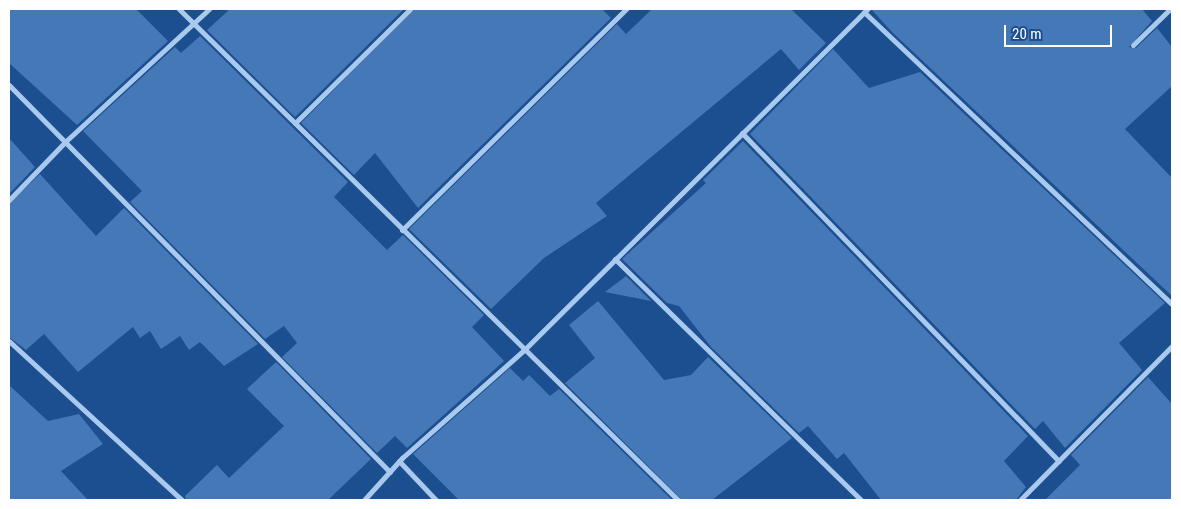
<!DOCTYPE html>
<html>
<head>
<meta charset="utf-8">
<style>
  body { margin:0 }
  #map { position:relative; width:1181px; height:509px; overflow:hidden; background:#1b4f8f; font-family:"Roboto Condensed",sans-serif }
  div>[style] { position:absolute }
  .building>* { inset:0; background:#4478b7 }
  .street>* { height:5px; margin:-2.5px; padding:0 2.5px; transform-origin:2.5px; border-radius:2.5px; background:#a9c9ee }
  span { translate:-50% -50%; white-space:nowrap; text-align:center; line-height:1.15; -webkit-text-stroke:5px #1b4f8f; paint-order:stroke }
  .frame { position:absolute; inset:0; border:10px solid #fff; pointer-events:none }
  .scale { position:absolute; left:1004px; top:25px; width:108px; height:22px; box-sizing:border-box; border:2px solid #fff; border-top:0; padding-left:6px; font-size:15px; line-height:18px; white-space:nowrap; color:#fff; -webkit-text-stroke:4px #1b4f8f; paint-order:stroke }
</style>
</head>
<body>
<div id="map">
  <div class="building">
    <i style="clip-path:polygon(9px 9px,136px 9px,168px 41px,77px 125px,9px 63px)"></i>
    <i style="clip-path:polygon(230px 9px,404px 9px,295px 117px,207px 30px)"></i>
    <i style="clip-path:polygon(414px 9px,602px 9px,611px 18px,418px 208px,375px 153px,354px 175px,301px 123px)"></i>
    <i style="clip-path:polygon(652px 9px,791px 9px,826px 43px,799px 70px,781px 49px,596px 203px,607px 216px,544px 258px,491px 309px,409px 229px,617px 24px,626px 34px)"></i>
    <i style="clip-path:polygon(871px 9px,1142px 9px,1152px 21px,1129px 47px,1136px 48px,1157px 28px,1172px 47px,1172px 86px,1125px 129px,1172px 178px,1172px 296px,892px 32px)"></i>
    <i style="clip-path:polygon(200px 36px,348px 182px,334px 197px,387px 250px,403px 235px,484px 315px,472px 327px,504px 361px,407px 448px,395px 436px,377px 453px,282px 357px,297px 343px,284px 326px,265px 339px,130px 202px,142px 191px,83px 131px,175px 47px,181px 53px)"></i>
    <i style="clip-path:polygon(833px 49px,869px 88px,920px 72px,1165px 303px,1119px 343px,1142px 370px,1065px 448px,1043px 421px,1035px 429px,750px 134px)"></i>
    <i style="clip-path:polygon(9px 138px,35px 167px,9px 194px)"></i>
    <i style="clip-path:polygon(743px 141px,1028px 436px,1004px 461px,1026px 487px,1016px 500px,881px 500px,844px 453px,837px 459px,808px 426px,799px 433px,711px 347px,679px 306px,667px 303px,622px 259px,706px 183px,703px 180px)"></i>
    <i style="clip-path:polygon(40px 174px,96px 236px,124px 208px,258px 344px,224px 366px,200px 342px,189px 350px,180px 336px,161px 349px,150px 331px,140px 338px,133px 327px,78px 372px,44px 334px,26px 350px,9px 337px,9px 204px)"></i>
    <i style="clip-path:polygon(626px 276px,651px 301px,605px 292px)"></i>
    <i style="clip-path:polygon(598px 301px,664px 380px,691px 375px,708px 357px,792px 438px,712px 500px,682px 500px,565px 383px,595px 358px,569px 325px)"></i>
    <i style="clip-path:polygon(276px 362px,371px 459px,328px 500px,186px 500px,185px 496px,217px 465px,229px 478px,284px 426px,247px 389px)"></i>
    <i style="clip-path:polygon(510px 368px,523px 381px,529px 375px,550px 396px,559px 389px,672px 500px,459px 500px,413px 454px)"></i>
    <i style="clip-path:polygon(1148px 377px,1172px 404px,1172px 500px,1045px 500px,1080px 465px,1071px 455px)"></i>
    <i style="clip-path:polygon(9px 385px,48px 421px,79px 414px,103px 444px,61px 471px,88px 500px,9px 500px)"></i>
  </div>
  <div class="street">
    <i style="left:179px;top:9px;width:700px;rotate:44.54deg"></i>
    <i style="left:864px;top:12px;width:424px;rotate:43.5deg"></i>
    <i style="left:1133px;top:45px;width:52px;rotate:-44.2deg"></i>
    <i style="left:9px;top:85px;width:543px;rotate:45.45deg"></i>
    <i style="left:295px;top:123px;width:162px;rotate:-44.7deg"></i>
    <i style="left:742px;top:133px;width:456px;rotate:46deg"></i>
    <i style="left:9px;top:200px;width:82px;rotate:-46deg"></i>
    <i style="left:66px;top:141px;width:195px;rotate:-42.7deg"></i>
    <i style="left:402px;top:230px;width:315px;rotate:-44.6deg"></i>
    <i style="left:615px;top:259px;width:344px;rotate:44.4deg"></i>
    <i style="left:9px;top:341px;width:235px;rotate:42.6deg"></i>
    <i style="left:399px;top:461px;width:54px;rotate:46.5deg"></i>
    <i style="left:364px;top:500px;width:57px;rotate:-47.9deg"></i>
    <i style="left:402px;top:458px;width:163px;rotate:-41.5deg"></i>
    <i style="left:524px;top:350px;width:484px;rotate:-44.8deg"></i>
    <i style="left:1020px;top:500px;width:216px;rotate:-45.4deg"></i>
  </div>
  <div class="frame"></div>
  <div class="scale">20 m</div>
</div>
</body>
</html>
